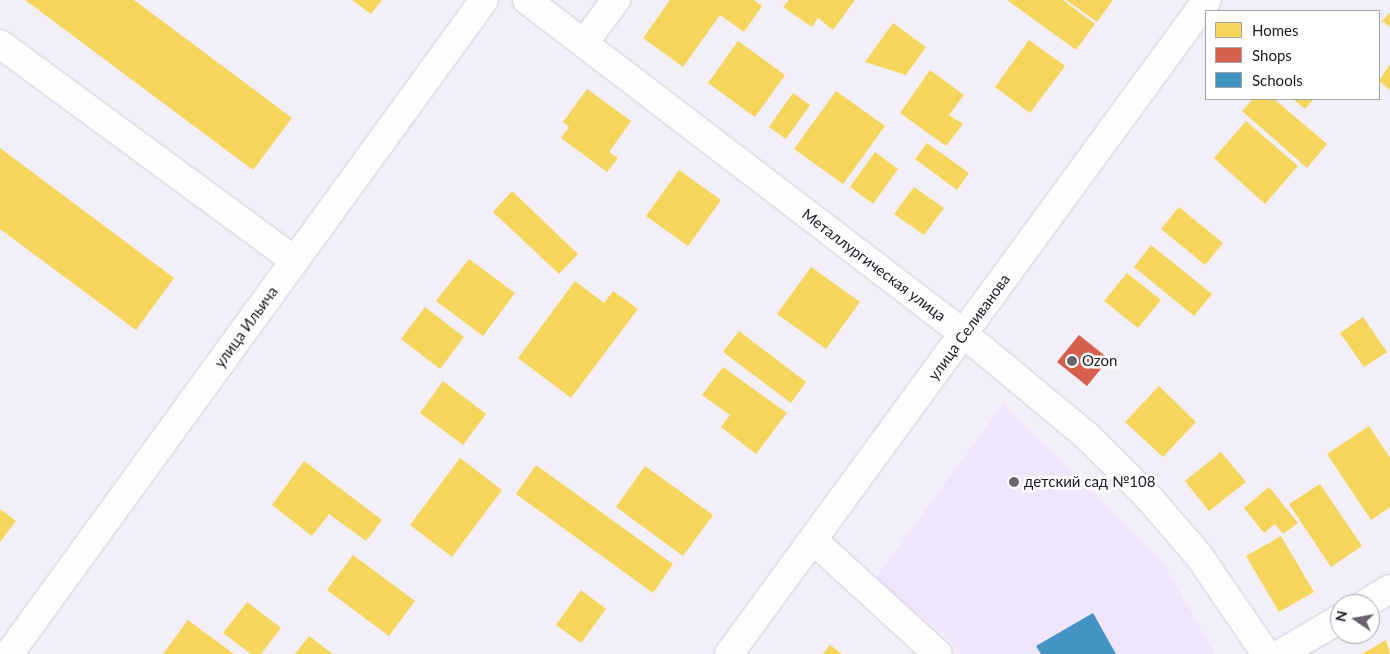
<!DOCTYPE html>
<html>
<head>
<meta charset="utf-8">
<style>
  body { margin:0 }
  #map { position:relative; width:1390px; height:654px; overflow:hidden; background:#f3eff8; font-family:Lato,sans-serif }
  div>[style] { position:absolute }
  .built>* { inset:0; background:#efe5fc }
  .homes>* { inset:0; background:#f6d55c }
  .shops>* { inset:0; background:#d6604d }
  .schools>* { inset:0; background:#4393c3 }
  .roads { filter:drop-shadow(0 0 1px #d1cdd6) drop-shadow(0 0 1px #d1cdd6) }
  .minor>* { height:28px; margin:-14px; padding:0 14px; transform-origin:14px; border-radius:14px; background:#fdfdfe }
  .dots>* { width:14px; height:14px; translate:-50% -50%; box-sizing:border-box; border:2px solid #fff; border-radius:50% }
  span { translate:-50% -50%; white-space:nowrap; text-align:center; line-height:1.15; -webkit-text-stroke:5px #fff; paint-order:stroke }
  .street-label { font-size:15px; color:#1d1822 }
  .poi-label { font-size:15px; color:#1d1822 }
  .left { translate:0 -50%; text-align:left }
  .legend { position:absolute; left:1205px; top:10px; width:175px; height:90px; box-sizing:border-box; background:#fff; border:1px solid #a5a3a7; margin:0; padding:6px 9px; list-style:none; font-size:15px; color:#1d1822 }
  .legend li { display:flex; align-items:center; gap:10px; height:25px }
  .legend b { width:25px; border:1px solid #a5a3a7 }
  .north { position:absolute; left:1330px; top:594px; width:50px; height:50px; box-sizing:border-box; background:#fff; border:1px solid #a5a3a7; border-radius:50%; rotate:282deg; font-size:14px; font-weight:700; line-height:20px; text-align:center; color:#1d1822 }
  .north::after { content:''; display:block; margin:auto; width:18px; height:22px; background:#68636d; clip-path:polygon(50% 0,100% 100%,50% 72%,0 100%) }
</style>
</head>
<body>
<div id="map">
  <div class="built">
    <i style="clip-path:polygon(1003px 404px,1162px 561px,1215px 654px,962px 654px,943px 634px,875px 579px)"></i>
  </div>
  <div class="homes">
    <i style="clip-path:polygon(25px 0,134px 0,292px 118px,253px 170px)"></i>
    <i style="clip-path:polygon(352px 0,382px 0,371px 14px)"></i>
    <i style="clip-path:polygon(670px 0,754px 0,762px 6px,744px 32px,720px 15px,683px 67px,643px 38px)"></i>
    <i style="clip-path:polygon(789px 0,855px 0,833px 30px,818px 18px,812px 27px,783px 7px)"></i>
    <i style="clip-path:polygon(1007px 0,1063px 0,1095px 24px,1076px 50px)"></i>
    <i style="clip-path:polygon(1066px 0,1113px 0,1097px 22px)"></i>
    <i style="clip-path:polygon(1390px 12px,1390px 27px,1382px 21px)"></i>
    <i style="clip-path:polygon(893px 23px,926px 47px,906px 75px,865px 62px)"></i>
    <i style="clip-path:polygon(1029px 40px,1065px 66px,1030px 113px,995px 87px)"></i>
    <i style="clip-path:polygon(738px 41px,785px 75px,755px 117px,708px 83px)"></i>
    <i style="clip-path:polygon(1390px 64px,1390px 90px,1379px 81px)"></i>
    <i style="clip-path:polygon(930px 70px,964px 95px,949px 115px,963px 124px,946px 146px,900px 113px)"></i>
    <i style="clip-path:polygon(587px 89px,631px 121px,609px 152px,618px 158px,607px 172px,561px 138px,569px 127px,563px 122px)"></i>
    <i style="clip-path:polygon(836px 91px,885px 126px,843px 184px,794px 149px)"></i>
    <i style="clip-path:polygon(793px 93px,810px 105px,786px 139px,769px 127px)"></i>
    <i style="clip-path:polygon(1253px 99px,1274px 99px,1327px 144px,1307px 168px,1242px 111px)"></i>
    <i style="clip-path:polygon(1293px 99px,1314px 99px,1305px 109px)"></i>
    <i style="clip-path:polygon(1246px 121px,1298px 166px,1265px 204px,1214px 158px)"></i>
    <i style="clip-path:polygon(927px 143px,969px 173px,957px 190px,915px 159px)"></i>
    <i style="clip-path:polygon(0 148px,174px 278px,136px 330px,0 229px)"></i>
    <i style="clip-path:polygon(875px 152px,898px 169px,873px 204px,850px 187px)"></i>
    <i style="clip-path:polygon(679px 170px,721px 200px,688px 246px,646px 216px)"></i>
    <i style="clip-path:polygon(914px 187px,944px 208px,924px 235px,894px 214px)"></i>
    <i style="clip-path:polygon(512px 191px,578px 254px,559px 274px,493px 212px)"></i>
    <i style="clip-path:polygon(1179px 207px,1223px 243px,1205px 265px,1161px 229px)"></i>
    <i style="clip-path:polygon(1151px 245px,1212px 294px,1194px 316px,1134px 267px)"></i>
    <i style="clip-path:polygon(469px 259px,515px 293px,483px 336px,436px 301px)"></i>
    <i style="clip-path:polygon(811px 267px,860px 302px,826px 349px,777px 314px)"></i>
    <i style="clip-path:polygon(1127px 273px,1161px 300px,1138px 328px,1104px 301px)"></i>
    <i style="clip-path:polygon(575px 281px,604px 303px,613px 291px,638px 309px,571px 398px,518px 358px)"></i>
    <i style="clip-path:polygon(425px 307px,464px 337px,440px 369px,401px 339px)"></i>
    <i style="clip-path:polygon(1363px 317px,1387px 352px,1364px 367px,1340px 333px)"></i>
    <i style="clip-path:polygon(739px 331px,806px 382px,791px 403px,723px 352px)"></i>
    <i style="clip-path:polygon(723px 367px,787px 413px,756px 454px,721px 427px,730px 415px,702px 395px)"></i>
    <i style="clip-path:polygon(443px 381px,486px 414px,463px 445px,420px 413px)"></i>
    <i style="clip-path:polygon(1159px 386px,1196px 422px,1163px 457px,1125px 422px)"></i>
    <i style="clip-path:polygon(1369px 426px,1390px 458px,1390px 507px,1371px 520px,1327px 454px)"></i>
    <i style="clip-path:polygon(1221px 452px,1246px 482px,1209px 511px,1185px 481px)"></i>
    <i style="clip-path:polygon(460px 458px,502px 490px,452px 557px,410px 525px)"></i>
    <i style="clip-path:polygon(304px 461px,382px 520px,366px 541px,329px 514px,312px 536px,272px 505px)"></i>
    <i style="clip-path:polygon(536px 465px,673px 564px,653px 593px,516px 494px)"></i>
    <i style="clip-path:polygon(645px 466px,713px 515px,683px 556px,616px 507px)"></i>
    <i style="clip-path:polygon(1320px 484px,1362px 546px,1331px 567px,1289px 504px)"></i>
    <i style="clip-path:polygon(1269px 487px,1298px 523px,1283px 534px,1275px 524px,1264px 533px,1244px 508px)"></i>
    <i style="clip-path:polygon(0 509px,16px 521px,0 542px)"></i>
    <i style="clip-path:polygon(1281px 536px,1314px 592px,1279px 612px,1246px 556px)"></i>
    <i style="clip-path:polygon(353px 555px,415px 601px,389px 636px,327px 590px)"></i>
    <i style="clip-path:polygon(581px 590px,606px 609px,581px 643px,556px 625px)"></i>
    <i style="clip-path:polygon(247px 602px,281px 628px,261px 654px,251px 654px,223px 633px)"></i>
    <i style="clip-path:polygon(188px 620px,234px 654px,163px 654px)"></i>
    <i style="clip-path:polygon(309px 636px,333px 654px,295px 654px)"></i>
    <i style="clip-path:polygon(1386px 640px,1390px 654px,1362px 654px)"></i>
    <i style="clip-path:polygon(830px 645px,842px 654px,823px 654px)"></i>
  </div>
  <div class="shops">
    <i style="clip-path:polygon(1079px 335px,1109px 359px,1087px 386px,1057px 362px)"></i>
  </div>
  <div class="schools">
    <i style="clip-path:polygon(1093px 613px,1116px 654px,1041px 654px,1036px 646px)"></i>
  </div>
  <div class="roads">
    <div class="minor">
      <i style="left:527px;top:0;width:550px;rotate:37.39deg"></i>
      <i style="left:964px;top:334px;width:160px;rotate:39.7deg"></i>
      <i style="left:1087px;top:436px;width:89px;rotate:45deg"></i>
      <i style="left:1150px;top:499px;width:75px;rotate:49.3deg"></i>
      <i style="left:1199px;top:556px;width:119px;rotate:55.6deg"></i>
      <i style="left:584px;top:43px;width:54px;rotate:-53.3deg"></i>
      <i style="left:0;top:44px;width:366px;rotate:36.3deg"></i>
      <i style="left:813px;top:540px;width:169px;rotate:42.4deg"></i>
      <i style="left:1365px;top:604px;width:29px;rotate:-31deg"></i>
      <i style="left:9px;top:654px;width:808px;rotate:-54.01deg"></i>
      <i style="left:729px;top:654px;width:810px;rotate:-53.84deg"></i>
      <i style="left:1280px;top:654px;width:69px;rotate:-30.3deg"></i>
    </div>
  </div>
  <div class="dots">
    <i style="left:1072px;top:361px;background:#68636d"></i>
    <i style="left:1014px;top:482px;background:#68636d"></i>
  </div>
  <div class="street-label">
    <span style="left:874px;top:265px;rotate:37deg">Металлургическая улица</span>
    <span style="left:246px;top:327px;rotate:-54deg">улица Ильича</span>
    <span style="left:969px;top:327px;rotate:-54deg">улица Селиванова</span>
  </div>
  <div class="poi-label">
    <span class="left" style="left:1082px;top:361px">Ozon</span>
    <span class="left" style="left:1024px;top:482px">детский сад №108</span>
  </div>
  <ul class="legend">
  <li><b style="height:14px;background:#f6d55c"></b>Homes</li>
  <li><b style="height:14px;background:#d6604d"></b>Shops</li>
  <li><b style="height:14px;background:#4393c3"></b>Schools</li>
  </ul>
  <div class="north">N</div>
</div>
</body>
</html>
